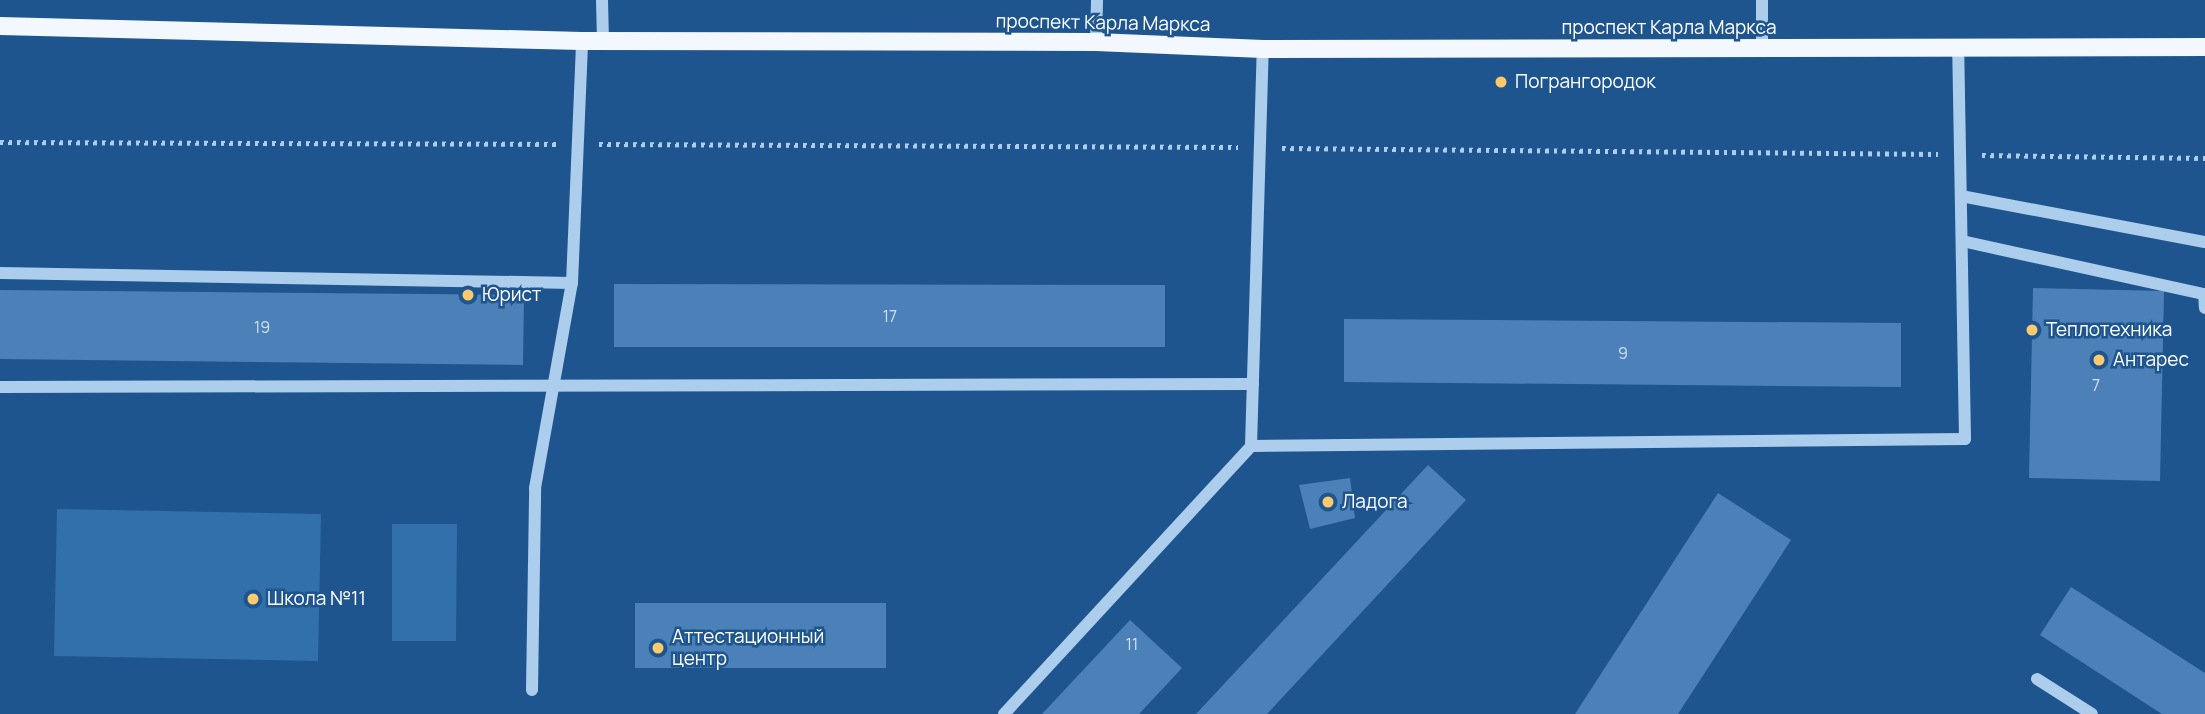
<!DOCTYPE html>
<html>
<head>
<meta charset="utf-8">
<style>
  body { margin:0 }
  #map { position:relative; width:2205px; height:714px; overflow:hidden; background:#1e558e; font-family:Manrope,sans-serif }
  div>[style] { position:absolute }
  .green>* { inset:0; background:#3270ac }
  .building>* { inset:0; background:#4b81b8 }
  .path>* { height:4.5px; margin-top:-2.25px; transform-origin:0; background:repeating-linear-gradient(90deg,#adcded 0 3.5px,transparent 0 8.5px) }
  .minor>* { height:12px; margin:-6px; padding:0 6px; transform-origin:6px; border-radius:6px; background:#adcded }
  .major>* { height:18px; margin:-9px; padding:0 9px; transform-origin:9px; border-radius:9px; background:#f3f8ff }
  .dots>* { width:19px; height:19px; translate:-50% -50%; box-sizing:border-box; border:4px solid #1e558e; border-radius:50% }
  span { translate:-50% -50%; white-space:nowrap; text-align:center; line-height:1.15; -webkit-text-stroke:5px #1e558e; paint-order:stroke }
  .number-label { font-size:16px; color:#d2e0ed }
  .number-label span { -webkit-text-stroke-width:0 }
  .street-label { font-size:19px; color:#fff }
  .poi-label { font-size:19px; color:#fff }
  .left { translate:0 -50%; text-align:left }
</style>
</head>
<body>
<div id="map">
  <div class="green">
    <i style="clip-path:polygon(57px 509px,321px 514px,318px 661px,54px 656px)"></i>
    <i style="clip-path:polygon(392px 524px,457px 524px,456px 641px,392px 641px)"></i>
  </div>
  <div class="building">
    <i style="clip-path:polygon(614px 284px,1165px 285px,1165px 347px,614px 347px)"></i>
    <i style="clip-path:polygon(2033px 288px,2164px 291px,2160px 481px,2029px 478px)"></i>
    <i style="clip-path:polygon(0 290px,524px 295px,523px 365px,0 359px)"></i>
    <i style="clip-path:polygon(1344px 319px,1901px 323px,1901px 387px,1344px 382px)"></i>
    <i style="clip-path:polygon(1428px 465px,1466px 500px,1267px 714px,1196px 714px)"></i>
    <i style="clip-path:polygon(1350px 478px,1355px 518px,1310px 529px,1299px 485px)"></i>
    <i style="clip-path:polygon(1718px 493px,1791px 540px,1678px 714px,1575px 714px)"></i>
    <i style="clip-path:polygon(2071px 587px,2205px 673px,2205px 714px,2162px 714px,2040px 635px)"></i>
    <i style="clip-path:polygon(635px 603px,886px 603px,886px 668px,635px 668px)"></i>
    <i style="clip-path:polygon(1130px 620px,1182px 668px,1139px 714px,1042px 714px)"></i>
  </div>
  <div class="path">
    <i style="left:0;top:142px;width:556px;rotate:0.21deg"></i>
    <i style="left:599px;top:144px;width:639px;rotate:0.27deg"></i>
    <i style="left:1282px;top:148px;width:656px;rotate:0.52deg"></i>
    <i style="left:1982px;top:155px;width:223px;rotate:0.8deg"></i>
  </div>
  <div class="minor">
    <i style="left:602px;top:0;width:41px;rotate:88.6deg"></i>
    <i style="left:1762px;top:0;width:48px;rotate:90deg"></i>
    <i style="left:1096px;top:42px;width:42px;rotate:-88.6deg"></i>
    <i style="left:1961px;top:196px;width:248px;rotate:10.7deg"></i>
    <i style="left:1962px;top:241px;width:248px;rotate:12.4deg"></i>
    <i style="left:2204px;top:294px;width:14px;rotate:86deg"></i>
    <i style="left:0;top:273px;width:572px;rotate:1deg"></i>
    <i style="left:0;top:387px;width:1253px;rotate:-0.14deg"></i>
    <i style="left:1251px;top:446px;width:714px;rotate:-0.56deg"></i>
    <i style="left:1965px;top:439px;width:391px;rotate:-91deg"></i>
    <i style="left:2037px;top:679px;width:65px;rotate:32.5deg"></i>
    <i style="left:532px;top:690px;width:202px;rotate:-89.1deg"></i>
    <i style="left:535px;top:488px;width:208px;rotate:-79.8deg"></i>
    <i style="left:572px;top:283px;width:242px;rotate:-87.6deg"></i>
    <i style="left:1004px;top:714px;width:364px;rotate:-47.3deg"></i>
    <i style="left:1251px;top:446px;width:397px;rotate:-88.3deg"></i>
  </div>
  <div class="major">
    <i style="left:0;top:26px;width:582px;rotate:1.48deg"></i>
    <i style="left:582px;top:41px;width:514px;rotate:0.11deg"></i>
    <i style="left:1096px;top:42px;width:167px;rotate:2.4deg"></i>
    <i style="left:1263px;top:49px;width:942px;rotate:-0.12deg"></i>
  </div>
  <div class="dots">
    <i style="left:1501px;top:82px;background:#fcca6c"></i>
    <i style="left:468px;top:295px;background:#fcca6c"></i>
    <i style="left:2032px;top:330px;background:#fcca6c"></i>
    <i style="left:2099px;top:360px;background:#fcca6c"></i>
    <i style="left:1328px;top:502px;background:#fcca6c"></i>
    <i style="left:253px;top:599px;background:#fcca6c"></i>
    <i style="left:658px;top:648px;background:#fcca6c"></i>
  </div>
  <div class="number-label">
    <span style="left:890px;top:316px">17</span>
    <span style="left:262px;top:327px">19</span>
    <span style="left:1623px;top:353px">9</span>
    <span style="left:2096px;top:385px">7</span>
    <span style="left:1132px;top:644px">11</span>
  </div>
  <div class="street-label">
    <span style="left:1103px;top:23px;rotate:1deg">проспект Карла Маркса</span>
    <span style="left:1669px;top:28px">проспект Карла Маркса</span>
  </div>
  <div class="poi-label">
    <span class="left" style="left:1515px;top:82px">Погрангородок</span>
    <span class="left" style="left:482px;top:295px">Юрист</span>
    <span class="left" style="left:2046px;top:330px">Теплотехника</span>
    <span class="left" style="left:2113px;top:360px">Антарес</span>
    <span class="left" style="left:1342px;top:502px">Ладога</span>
    <span class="left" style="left:267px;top:599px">Школа №11</span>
    <span class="left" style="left:672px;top:648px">Аттестационный<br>центр</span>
  </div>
</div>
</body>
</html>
